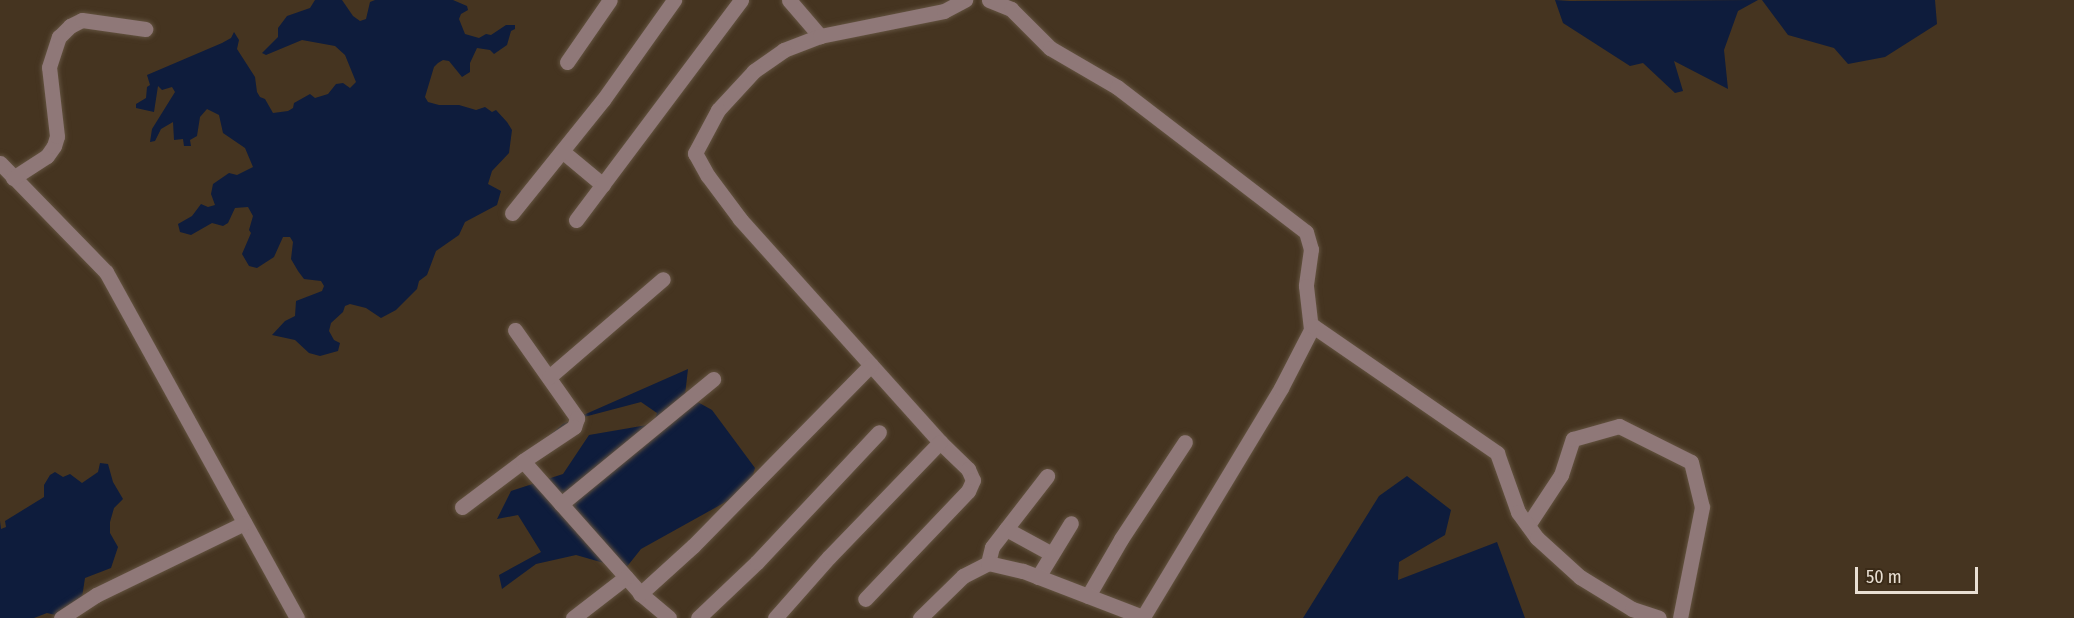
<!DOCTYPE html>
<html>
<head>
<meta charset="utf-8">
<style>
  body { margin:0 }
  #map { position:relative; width:2074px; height:618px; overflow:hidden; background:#453420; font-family:"Fira Sans Condensed",sans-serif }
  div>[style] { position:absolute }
  .water>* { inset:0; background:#0e1c3c }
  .roads { filter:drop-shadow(0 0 2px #635340) drop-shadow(0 0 2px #635340) }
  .minor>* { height:15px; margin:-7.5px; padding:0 7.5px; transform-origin:7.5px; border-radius:7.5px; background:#8f7878 }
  span { translate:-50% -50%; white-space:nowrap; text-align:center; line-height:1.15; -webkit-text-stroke:6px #3a2a17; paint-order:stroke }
  .scale { position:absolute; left:1855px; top:567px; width:123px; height:27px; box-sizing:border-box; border:3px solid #e9dfd3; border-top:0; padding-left:8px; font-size:18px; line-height:21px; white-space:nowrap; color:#e9dfd3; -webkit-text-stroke:4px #3a2a17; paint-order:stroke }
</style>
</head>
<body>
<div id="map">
  <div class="water">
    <i style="clip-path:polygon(315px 0,342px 0,353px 16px,360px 21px,366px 19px,370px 2px,375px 0,453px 0,467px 6px,468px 10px,461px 14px,459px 19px,465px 34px,479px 38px,486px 34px,491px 35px,506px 25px,515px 25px,515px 29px,511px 31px,507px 45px,494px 54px,490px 50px,477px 48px,470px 63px,470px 72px,462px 77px,449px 61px,443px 60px,438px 63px,434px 67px,425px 97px,428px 102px,439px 105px,459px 105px,476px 110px,485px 107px,492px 112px,496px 110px,507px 122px,512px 130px,509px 153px,492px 171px,488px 184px,501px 191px,497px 205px,465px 222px,459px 235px,436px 251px,427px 275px,419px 281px,417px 289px,396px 310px,381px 318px,366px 308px,350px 304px,345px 306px,343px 312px,331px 323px,329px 331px,334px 340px,340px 343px,338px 351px,320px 356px,309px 353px,295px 340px,272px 335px,285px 321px,295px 316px,296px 301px,322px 291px,324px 286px,321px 281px,304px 279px,298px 271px,291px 259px,293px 242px,290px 237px,283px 237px,274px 257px,257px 268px,249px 266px,242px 254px,251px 233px,249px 230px,253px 216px,248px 207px,235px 208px,228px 223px,223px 226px,212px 223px,191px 235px,180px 232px,178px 224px,192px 216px,201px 204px,208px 207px,215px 205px,211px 194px,213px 184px,229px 173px,237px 175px,253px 167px,245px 148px,223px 133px,219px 115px,207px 109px,200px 117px,197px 136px,190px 140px,191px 146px,184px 146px,183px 139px,174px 140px,173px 122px,161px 129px,155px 141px,150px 142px,152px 129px,175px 92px,172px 87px,162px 90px,158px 86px,154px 112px,136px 108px,136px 104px,146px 98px,147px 87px,150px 85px,147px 75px,222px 43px,231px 38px,234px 32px,239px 40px,237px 49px,255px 77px,257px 92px,260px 97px,265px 99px,273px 113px,288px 111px,293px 108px,294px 103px,310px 94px,315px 98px,328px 94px,336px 84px,343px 83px,350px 88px,356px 82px,345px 55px,335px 46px,302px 40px,266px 55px,262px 53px,278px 37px,278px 28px,287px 16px,310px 8px)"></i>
    <i style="clip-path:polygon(1555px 0,1570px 1px,1758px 0,1738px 11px,1724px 50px,1728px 89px,1674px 61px,1683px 91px,1675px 93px,1643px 63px,1630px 66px,1563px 23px)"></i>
    <i style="clip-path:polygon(1762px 0,1935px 0,1937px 24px,1885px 57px,1848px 64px,1834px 48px,1788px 35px)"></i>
    <i style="clip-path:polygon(688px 369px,685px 395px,712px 410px,755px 468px,749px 489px,641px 549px,625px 569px,576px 555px,536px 564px,502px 589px,499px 575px,541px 552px,518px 515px,497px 519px,511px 491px,563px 474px,589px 435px,653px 424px,657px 413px,641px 402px,584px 417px,539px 444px,563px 424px)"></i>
    <i style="clip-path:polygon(100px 463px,108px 464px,113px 482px,123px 499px,114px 508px,110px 522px,110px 533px,118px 547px,111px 568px,85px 578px,81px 604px,64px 617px,47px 613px,34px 618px,0 618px,0 521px,1px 529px,6px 527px,5px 521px,44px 497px,44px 485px,50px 475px,55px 472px,63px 477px,70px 474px,82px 483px,98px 472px)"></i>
    <i style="clip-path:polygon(1407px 476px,1451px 510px,1445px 535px,1399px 562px,1398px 580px,1497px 542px,1525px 618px,1303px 618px,1379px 496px)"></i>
  </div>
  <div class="roads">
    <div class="minor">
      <i style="left:789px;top:0;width:48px;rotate:49.3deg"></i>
      <i style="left:820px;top:36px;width:39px;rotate:159deg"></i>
      <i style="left:784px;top:50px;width:37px;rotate:145deg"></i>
      <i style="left:754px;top:71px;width:53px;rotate:132.7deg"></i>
      <i style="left:718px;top:110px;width:49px;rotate:118.1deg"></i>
      <i style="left:695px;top:153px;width:26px;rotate:61deg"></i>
      <i style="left:708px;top:176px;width:54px;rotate:53.3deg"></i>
      <i style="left:740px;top:219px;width:300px;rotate:48.1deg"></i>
      <i style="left:940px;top:442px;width:39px;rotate:44deg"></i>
      <i style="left:968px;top:469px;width:12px;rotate:66deg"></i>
      <i style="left:973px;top:480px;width:12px;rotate:114deg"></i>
      <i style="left:968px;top:491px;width:149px;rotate:133.6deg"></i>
      <i style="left:989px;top:0;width:24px;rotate:22deg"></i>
      <i style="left:1011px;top:9px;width:55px;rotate:45deg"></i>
      <i style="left:1050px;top:48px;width:78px;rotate:30.2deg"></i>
      <i style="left:1117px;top:87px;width:238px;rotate:37.5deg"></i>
      <i style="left:1306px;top:232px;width:18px;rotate:74deg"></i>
      <i style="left:1311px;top:249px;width:37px;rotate:98deg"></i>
      <i style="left:1306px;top:286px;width:43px;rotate:83.4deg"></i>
      <i style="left:820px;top:36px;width:126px;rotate:-11.4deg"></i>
      <i style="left:944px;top:11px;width:24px;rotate:-28deg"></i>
      <i style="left:567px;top:62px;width:75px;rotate:-55.3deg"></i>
      <i style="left:562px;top:151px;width:53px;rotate:39.7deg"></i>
      <i style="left:0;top:163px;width:152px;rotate:45.8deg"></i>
      <i style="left:106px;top:272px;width:395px;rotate:61.1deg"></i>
      <i style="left:13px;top:178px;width:40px;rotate:-32.9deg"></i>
      <i style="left:47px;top:156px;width:12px;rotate:-55deg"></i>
      <i style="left:54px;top:146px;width:10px;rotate:-73deg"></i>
      <i style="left:57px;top:136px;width:69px;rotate:-96.6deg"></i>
      <i style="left:49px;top:67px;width:32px;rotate:-72deg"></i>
      <i style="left:59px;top:37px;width:16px;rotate:-45deg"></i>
      <i style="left:70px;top:26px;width:13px;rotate:-27deg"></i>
      <i style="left:82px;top:20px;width:64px;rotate:8.1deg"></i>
      <i style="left:512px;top:213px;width:145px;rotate:-51.2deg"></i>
      <i style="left:603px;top:100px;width:123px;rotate:-54.6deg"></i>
      <i style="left:576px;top:220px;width:275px;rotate:-53.1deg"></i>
      <i style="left:515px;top:330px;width:108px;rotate:54.8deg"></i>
      <i style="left:577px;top:418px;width:9px;rotate:108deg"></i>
      <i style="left:574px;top:427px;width:61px;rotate:146.3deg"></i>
      <i style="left:549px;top:377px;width:150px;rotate:-40.7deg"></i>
      <i style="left:561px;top:504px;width:197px;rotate:-39.4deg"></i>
      <i style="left:462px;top:507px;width:76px;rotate:-37deg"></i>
      <i style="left:523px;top:461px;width:179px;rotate:48.4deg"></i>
      <i style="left:642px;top:595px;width:35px;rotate:40deg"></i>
      <i style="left:1528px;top:525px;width:60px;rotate:-56.6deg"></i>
      <i style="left:1561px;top:475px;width:38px;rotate:-72deg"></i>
      <i style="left:1573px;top:439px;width:48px;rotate:-15.8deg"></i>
      <i style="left:1619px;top:426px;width:80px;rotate:26.6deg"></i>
      <i style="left:1691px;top:462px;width:46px;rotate:76.3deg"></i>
      <i style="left:1702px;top:507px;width:113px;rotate:101.2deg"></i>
      <i style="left:1006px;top:529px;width:52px;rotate:28.5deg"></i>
      <i style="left:988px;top:563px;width:16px;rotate:-76deg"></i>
      <i style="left:992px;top:547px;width:90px;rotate:-52.2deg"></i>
      <i style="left:1038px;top:577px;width:63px;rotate:-58.6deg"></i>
      <i style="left:640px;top:594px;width:72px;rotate:-42.2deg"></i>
      <i style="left:693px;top:546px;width:254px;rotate:-45.5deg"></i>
      <i style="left:1088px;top:596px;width:66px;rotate:-59.9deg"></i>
      <i style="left:1121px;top:539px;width:116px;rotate:-56.6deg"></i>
      <i style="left:61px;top:618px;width:42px;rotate:-33.3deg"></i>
      <i style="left:96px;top:595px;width:165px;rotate:-25.9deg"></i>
      <i style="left:573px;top:618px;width:67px;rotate:-37.7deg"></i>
      <i style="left:698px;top:618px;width:81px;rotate:-43.5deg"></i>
      <i style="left:757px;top:562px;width:178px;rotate:-46.8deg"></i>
      <i style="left:775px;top:618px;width:81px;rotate:-48.5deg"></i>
      <i style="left:829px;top:557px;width:160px;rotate:-46deg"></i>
      <i style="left:920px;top:618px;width:60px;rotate:-44.3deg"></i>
      <i style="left:963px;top:576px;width:28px;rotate:-27deg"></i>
      <i style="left:988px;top:563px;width:36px;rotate:13deg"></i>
      <i style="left:1023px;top:571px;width:129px;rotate:21deg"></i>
      <i style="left:1143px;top:617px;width:267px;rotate:-58.9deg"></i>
      <i style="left:1281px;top:388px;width:70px;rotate:-62.7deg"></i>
      <i style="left:1313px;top:326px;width:224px;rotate:34.6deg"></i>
      <i style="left:1497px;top:453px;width:63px;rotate:70.4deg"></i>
      <i style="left:1518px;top:512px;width:32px;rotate:54deg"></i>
      <i style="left:1537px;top:538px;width:58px;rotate:42.2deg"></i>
      <i style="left:1580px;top:577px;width:61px;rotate:31.6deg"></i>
      <i style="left:1632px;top:609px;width:28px;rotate:18deg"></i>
    </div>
  </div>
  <div class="scale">50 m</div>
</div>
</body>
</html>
